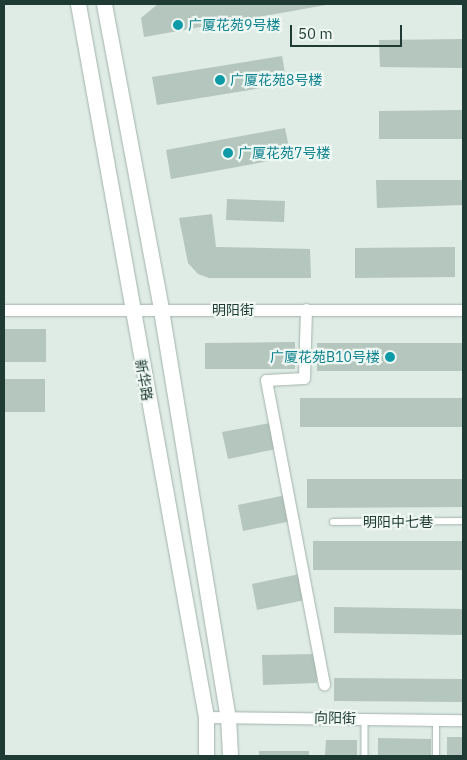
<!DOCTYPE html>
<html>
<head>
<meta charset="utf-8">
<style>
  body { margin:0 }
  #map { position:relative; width:467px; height:760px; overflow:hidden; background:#dfebe5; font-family:"IBM Plex Sans","Noto Sans SC",sans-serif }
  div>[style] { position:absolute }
  .building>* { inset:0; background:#b4c6be }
  .roads { filter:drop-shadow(0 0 1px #a2b3ac) drop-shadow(0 0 1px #a2b3ac) }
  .lane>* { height:5.5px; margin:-2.75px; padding:0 2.75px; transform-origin:2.75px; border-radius:2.75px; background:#fff }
  .street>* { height:11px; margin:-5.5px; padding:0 5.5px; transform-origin:5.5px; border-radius:5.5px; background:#fff }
  .secondary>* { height:15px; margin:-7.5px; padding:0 7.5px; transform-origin:7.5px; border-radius:7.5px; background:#fff }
  .dots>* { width:14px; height:14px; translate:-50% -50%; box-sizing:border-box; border:2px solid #eff7f3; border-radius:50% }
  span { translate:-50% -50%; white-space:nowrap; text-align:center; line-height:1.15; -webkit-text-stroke:4.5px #eff7f3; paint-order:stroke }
  .culture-label { font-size:14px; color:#0d838f }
  .left { translate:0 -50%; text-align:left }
  .right { translate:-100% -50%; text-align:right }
  .street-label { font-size:14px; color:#1f3b33 }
  .frame { position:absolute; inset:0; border:5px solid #1f3b33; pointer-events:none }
  .scale { position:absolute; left:290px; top:25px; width:112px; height:22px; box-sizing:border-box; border:2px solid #1f3b33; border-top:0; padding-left:6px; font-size:15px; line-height:18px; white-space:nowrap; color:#1f3b33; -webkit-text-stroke:4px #eff7f3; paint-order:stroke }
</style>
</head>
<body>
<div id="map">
  <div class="building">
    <i style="clip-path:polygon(158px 4px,326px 4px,326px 5px,144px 37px,141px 18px)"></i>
    <i style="clip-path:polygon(463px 39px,463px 68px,380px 67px,379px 40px)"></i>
    <i style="clip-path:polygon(282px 56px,287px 84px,157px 105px,152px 77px)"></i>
    <i style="clip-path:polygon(463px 110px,463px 139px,379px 139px,379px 111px)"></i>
    <i style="clip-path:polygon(285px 128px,291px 157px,171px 179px,166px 150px)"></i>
    <i style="clip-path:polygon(376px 180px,463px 180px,463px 205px,377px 208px)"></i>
    <i style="clip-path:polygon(227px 199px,285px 201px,284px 222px,226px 220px)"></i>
    <i style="clip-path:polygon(212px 214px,216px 247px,310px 249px,311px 278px,209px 278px,198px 274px,188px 263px,179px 218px)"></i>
    <i style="clip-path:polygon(455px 247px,455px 277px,355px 278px,355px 248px)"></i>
    <i style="clip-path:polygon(4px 329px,46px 329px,46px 362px,4px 362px)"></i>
    <i style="clip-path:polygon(295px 342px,295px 369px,205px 369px,205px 343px)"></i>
    <i style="clip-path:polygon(317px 343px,463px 343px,463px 371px,317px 371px)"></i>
    <i style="clip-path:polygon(4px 379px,45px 379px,45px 412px,4px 412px)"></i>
    <i style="clip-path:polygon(300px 398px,463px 398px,463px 427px,300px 427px)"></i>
    <i style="clip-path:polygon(270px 423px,276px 449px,228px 459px,222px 432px)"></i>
    <i style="clip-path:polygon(307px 479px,463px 479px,463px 507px,307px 508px)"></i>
    <i style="clip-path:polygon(286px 495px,291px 521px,243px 531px,238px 505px)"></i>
    <i style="clip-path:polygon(313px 541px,463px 541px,463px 570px,313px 570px)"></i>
    <i style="clip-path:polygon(300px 574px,305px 600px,257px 610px,252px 584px)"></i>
    <i style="clip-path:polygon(334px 607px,463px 609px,463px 635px,334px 633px)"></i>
    <i style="clip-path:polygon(316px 654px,317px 683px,263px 685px,262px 655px)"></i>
    <i style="clip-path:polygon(334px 678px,463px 679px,463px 702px,334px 701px)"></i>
    <i style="clip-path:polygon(447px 737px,463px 737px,463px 756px,447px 756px)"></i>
    <i style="clip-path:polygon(378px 738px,431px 739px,431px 756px,378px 756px)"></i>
    <i style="clip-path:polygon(326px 740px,357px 740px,357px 756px,325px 756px)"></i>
    <i style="clip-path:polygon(259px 751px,309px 751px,309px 756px,259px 756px)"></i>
  </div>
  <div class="roads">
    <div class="lane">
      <i style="left:333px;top:522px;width:130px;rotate:-0.4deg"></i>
      <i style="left:365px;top:719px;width:37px;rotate:90deg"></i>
      <i style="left:436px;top:756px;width:37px;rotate:-90deg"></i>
    </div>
    <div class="street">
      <i style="left:306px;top:309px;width:69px;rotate:91.7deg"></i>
      <i style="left:304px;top:378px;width:38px;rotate:177deg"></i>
      <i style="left:266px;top:380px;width:310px;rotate:79.2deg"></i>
      <i style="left:4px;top:310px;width:459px"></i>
      <i style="left:206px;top:717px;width:257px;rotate:0.7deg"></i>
    </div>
    <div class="secondary">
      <i style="left:78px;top:4px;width:724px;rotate:79.82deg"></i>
      <i style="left:206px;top:717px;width:39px;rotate:90deg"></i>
      <i style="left:104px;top:4px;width:311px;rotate:79.4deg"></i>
      <i style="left:161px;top:310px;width:412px;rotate:80.7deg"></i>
      <i style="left:228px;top:717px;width:39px;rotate:87deg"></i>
    </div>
  </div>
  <div class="dots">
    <i style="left:178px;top:25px;background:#0f9aa8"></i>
    <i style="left:220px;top:80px;background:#0f9aa8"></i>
    <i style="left:228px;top:153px;background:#0f9aa8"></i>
    <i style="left:390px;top:357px;background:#0f9aa8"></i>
  </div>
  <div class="culture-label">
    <span class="left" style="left:188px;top:25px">广厦花苑9号楼</span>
    <span class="left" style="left:230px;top:80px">广厦花苑8号楼</span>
    <span class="left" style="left:238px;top:153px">广厦花苑7号楼</span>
    <span class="right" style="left:380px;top:357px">广厦花苑B10号楼</span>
  </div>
  <div class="street-label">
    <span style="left:233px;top:310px">明阳街</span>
    <span style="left:144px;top:380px;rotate:80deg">新华路</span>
    <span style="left:398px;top:522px">明阳中七巷</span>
    <span style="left:335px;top:718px;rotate:1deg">向阳街</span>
  </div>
  <div class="frame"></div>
  <div class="scale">50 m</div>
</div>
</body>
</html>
